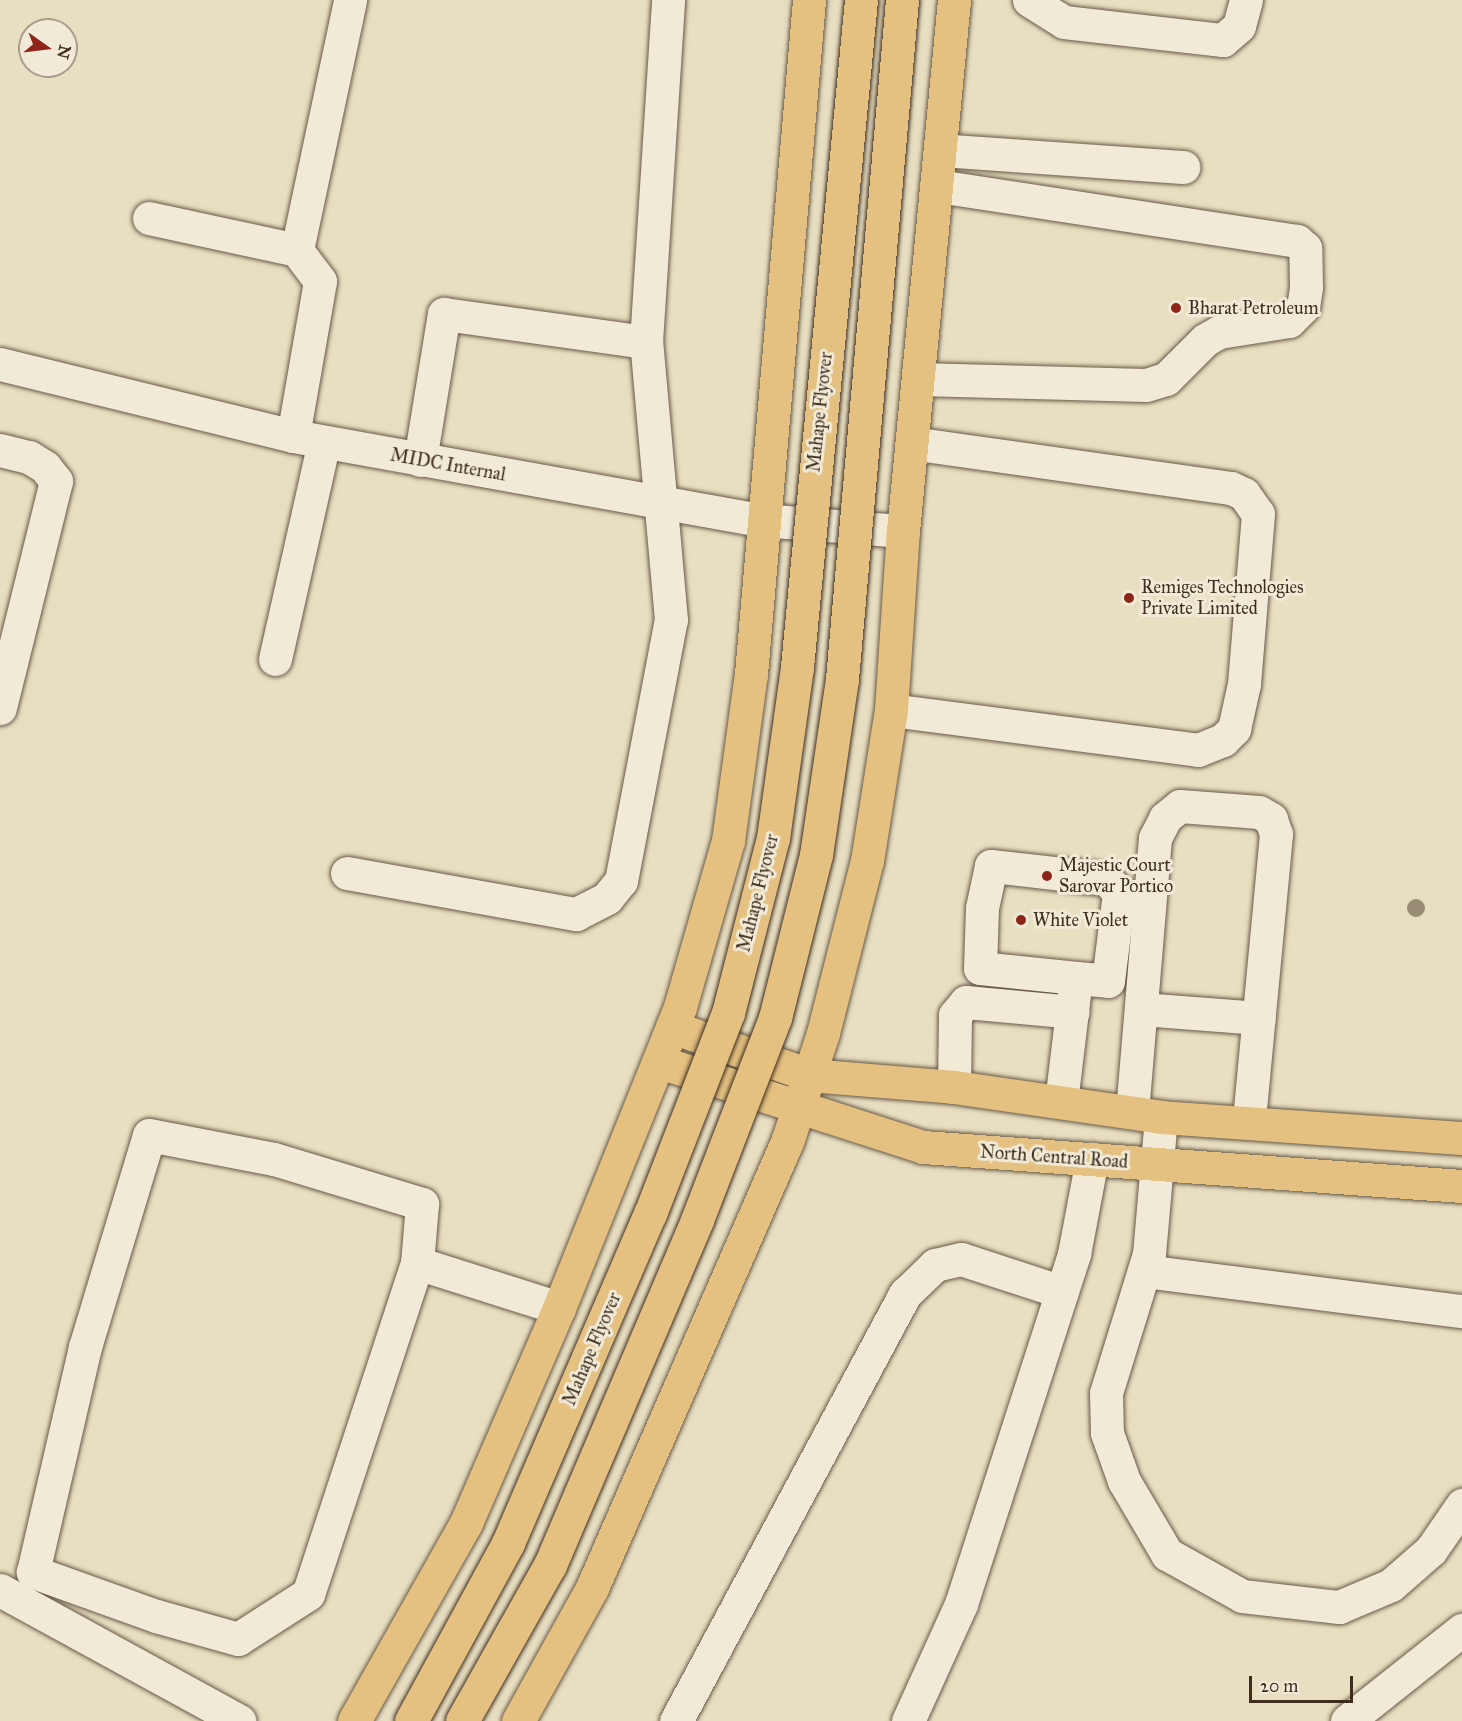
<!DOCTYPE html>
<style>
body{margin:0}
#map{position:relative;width:1462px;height:1721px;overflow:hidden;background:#e8dfc2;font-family:"IM FELL Great Primer",serif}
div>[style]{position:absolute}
.roads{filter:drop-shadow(0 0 2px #685946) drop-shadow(0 0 2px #685946)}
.minor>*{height:33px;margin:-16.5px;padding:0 16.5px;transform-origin:16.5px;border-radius:16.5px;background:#f0ead7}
.major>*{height:33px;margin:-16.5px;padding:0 16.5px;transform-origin:16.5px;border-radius:16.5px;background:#e4c081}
.bridges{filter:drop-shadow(0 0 2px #3e2c1d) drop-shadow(0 0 2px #3e2c1d)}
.major-bridge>*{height:33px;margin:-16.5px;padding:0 16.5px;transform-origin:16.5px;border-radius:16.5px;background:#e4c081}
.trees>*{width:18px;height:18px;margin:-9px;border-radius:50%;background:#988d74}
.dots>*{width:16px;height:16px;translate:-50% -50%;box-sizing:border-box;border:3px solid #f0ead7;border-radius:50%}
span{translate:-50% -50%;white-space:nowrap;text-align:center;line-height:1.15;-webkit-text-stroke:6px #f0ead7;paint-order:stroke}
.poi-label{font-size:18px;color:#3e2c1d}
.left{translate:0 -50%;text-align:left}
.street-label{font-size:18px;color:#3e2c1d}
.north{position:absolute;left:18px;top:18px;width:60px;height:60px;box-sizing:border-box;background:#f0ead7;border:2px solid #a99e8d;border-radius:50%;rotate:104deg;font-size:16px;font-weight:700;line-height:24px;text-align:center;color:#3e2c1d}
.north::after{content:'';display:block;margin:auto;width:21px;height:27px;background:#8f2418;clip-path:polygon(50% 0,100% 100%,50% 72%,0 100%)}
.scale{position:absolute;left:1249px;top:1676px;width:104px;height:27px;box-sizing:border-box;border:3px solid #3e2c1d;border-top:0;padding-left:8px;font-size:18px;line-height:21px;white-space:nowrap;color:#3e2c1d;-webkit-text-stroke:4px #f0ead7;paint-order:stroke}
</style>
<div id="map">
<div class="roads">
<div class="minor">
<i style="left:1029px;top:0;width:41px;rotate:32.2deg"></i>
<i style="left:1064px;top:22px;width:160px;rotate:6.5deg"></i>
<i style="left:1223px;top:40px;width:21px;rotate:-41deg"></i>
<i style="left:1239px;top:26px;width:27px;rotate:-75deg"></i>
<i style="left:940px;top:150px;width:244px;rotate:4deg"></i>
<i style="left:149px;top:218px;width:151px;rotate:12.2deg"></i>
<i style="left:0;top:364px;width:302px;rotate:13.8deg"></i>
<i style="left:293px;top:436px;width:476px;rotate:10.2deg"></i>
<i style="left:762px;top:520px;width:141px;rotate:4.5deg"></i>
<i style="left:918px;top:379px;width:228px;rotate:1.5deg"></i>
<i style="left:1146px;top:385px;width:21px;rotate:-17deg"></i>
<i style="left:1166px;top:379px;width:55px;rotate:-45deg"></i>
<i style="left:1205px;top:340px;width:16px;rotate:-30deg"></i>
<i style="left:1219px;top:332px;width:71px;rotate:-8.9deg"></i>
<i style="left:1289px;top:321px;width:20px;rotate:-45deg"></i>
<i style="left:1303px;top:307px;width:20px;rotate:-81deg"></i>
<i style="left:1306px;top:287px;width:39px;rotate:-91deg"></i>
<i style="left:1305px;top:248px;width:11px;rotate:-139deg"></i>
<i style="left:1297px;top:241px;width:365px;rotate:-171.3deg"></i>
<i style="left:293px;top:436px;width:157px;rotate:-80.1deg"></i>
<i style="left:320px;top:281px;width:39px;rotate:-127deg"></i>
<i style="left:297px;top:250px;width:256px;rotate:-78deg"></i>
<i style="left:0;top:450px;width:30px;rotate:14deg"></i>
<i style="left:29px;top:457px;width:19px;rotate:32deg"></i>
<i style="left:45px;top:467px;width:18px;rotate:52deg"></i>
<i style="left:56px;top:481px;width:234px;rotate:103.9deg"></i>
<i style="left:420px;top:460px;width:148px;rotate:-80.7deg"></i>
<i style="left:444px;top:314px;width:204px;rotate:7.9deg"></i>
<i style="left:275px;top:659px;width:222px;rotate:-77.3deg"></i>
<i style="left:891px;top:710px;width:310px;rotate:7.4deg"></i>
<i style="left:1198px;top:750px;width:27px;rotate:-22deg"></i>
<i style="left:1223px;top:740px;width:16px;rotate:-45deg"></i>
<i style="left:1234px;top:729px;width:46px;rotate:-77.5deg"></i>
<i style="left:1244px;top:684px;width:171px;rotate:-85.3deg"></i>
<i style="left:1258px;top:514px;width:24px;rotate:-125deg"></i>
<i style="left:1244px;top:494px;width:14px;rotate:-155deg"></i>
<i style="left:1231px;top:488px;width:322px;rotate:-172deg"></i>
<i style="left:347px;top:873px;width:233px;rotate:10.2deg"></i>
<i style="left:576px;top:914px;width:35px;rotate:-27deg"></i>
<i style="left:607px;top:898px;width:22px;rotate:-51deg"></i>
<i style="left:621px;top:881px;width:266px;rotate:-79.2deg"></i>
<i style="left:671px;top:620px;width:279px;rotate:-95.1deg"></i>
<i style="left:646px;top:342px;width:343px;rotate:-86.3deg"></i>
<i style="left:1142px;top:1009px;width:117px;rotate:4.4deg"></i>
<i style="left:954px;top:1087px;width:72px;rotate:-89.2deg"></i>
<i style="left:955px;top:1015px;width:17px;rotate:-50deg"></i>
<i style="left:966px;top:1002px;width:107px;rotate:5.3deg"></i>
<i style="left:1061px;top:1102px;width:125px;rotate:-83.1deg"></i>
<i style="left:1076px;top:978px;width:32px;rotate:5deg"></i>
<i style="left:1108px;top:981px;width:89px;rotate:-82.9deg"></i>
<i style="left:1119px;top:893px;width:18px;rotate:-131deg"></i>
<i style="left:1107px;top:879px;width:117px;rotate:-173.6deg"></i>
<i style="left:991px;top:866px;width:43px;rotate:102.1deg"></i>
<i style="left:982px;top:908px;width:60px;rotate:91.9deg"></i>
<i style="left:980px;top:968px;width:97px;rotate:5.9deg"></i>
<i style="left:1132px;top:1112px;width:275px;rotate:-85.2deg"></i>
<i style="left:1155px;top:838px;width:22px;rotate:-63deg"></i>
<i style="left:1165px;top:818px;width:19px;rotate:-39deg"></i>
<i style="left:1180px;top:806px;width:79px;rotate:4.3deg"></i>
<i style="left:1259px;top:812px;width:14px;rotate:30deg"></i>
<i style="left:1271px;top:819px;width:16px;rotate:72deg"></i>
<i style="left:1276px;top:834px;width:288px;rotate:95.4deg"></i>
<i style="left:1161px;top:1117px;width:138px;rotate:95deg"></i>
<i style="left:1149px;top:1254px;width:145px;rotate:107.2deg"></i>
<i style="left:1106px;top:1393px;width:40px;rotate:88.6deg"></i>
<i style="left:1107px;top:1433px;width:51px;rotate:70.5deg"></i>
<i style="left:1124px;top:1481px;width:85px;rotate:59.5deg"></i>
<i style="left:1167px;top:1554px;width:86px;rotate:29.2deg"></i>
<i style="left:1242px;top:1596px;width:98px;rotate:6.5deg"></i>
<i style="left:1339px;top:1607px;width:56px;rotate:-22.9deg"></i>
<i style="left:1391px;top:1585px;width:53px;rotate:-41.2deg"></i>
<i style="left:1431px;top:1550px;width:55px;rotate:-55.4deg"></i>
<i style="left:417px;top:1263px;width:348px;rotate:108.2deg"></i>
<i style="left:308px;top:1594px;width:83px;rotate:147.3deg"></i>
<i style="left:238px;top:1639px;width:85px;rotate:-164.3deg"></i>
<i style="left:156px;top:1616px;width:131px;rotate:-160.3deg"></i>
<i style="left:33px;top:1572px;width:231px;rotate:-77deg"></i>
<i style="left:85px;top:1347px;width:221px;rotate:-73.2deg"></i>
<i style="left:149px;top:1135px;width:127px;rotate:10.9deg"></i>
<i style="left:274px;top:1159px;width:155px;rotate:16.9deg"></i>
<i style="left:422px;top:1204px;width:59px;rotate:94.8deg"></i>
<i style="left:417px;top:1263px;width:149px;rotate:17.6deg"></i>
<i style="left:1144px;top:1271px;width:321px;rotate:7.2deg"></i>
<i style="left:0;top:1590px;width:273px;rotate:28.7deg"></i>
<i style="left:676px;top:1721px;width:485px;rotate:-61.8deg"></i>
<i style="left:905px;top:1294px;width:42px;rotate:-44deg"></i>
<i style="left:935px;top:1265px;width:27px;rotate:-13deg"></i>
<i style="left:961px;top:1259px;width:106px;rotate:18.1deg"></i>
<i style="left:908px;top:1721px;width:128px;rotate:-65.6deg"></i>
<i style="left:961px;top:1604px;width:368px;rotate:-72.1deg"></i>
<i style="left:1074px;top:1254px;width:97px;rotate:-79.3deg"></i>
<i style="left:1347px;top:1721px;width:147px;rotate:-38.4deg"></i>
</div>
<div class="major">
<i style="left:672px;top:1027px;width:145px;rotate:19.3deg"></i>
<i style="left:809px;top:1075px;width:145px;rotate:4.7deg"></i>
<i style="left:954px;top:1087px;width:209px;rotate:8.2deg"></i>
<i style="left:1161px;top:1117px;width:302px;rotate:4deg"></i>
<i style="left:660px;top:1062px;width:276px;rotate:17.9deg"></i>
<i style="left:923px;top:1147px;width:540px;rotate:4.14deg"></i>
<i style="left:354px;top:1721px;width:227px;rotate:-60.5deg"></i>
<i style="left:466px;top:1523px;width:234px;rotate:-66.6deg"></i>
<i style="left:559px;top:1308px;width:324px;rotate:-68.1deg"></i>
<i style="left:680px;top:1007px;width:173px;rotate:-73.9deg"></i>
<i style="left:728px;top:841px;width:169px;rotate:-82.2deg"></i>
<i style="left:751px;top:674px;width:676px;rotate:-85.08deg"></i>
<i style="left:518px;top:1721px;width:152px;rotate:-60.9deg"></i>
<i style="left:592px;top:1588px;width:487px;rotate:-66.4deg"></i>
<i style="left:787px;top:1142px;width:115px;rotate:-71.7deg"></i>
<i style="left:823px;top:1033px;width:178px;rotate:-75.7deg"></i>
<i style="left:867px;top:861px;width:153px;rotate:-81deg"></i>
<i style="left:891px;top:710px;width:179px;rotate:-86.2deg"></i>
<i style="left:903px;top:531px;width:533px;rotate:-84.51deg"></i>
</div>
</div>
<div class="bridges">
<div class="major-bridge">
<i style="left:411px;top:1721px;width:203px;rotate:-61.4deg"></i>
<i style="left:508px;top:1543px;width:358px;rotate:-66.7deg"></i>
<i style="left:650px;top:1214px;width:216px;rotate:-68.8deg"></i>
<i style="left:728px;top:1013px;width:181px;rotate:-75.6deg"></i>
<i style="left:773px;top:838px;width:173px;rotate:-82deg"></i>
<i style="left:797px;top:667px;width:670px;rotate:-84.52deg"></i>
<i style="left:462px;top:1721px;width:179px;rotate:-60.6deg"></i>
<i style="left:550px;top:1565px;width:375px;rotate:-66.9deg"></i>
<i style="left:697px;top:1220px;width:217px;rotate:-68.9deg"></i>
<i style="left:775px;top:1018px;width:168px;rotate:-75.9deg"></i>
<i style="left:816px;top:855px;width:178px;rotate:-81.6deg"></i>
<i style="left:842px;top:679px;width:682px;rotate:-84.95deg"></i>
</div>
</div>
<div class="trees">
<i style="left:1416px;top:908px"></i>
</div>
<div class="dots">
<i style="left:1176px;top:308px;background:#8f2418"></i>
<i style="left:1129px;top:598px;background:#8f2418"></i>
<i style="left:1047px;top:876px;background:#8f2418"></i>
<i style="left:1021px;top:920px;background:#8f2418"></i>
</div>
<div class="poi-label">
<span class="left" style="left:1188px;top:308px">Bharat Petroleum</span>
<span class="left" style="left:1141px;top:598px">Remiges Technologies<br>Private Limited</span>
<span class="left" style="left:1059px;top:876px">Majestic Court<br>Sarovar Portico</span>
<span class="left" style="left:1033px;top:920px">White Violet</span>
</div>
<div class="street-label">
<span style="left:820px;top:412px;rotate:-84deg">Mahape Flyover</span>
<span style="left:448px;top:465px;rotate:10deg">MIDC Internal</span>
<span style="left:758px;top:893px;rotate:-76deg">Mahape Flyover</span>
<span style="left:1054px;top:1157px;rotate:4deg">North Central Road</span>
<span style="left:592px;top:1349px;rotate:-67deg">Mahape Flyover</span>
</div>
<div class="north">N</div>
<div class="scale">20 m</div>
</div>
